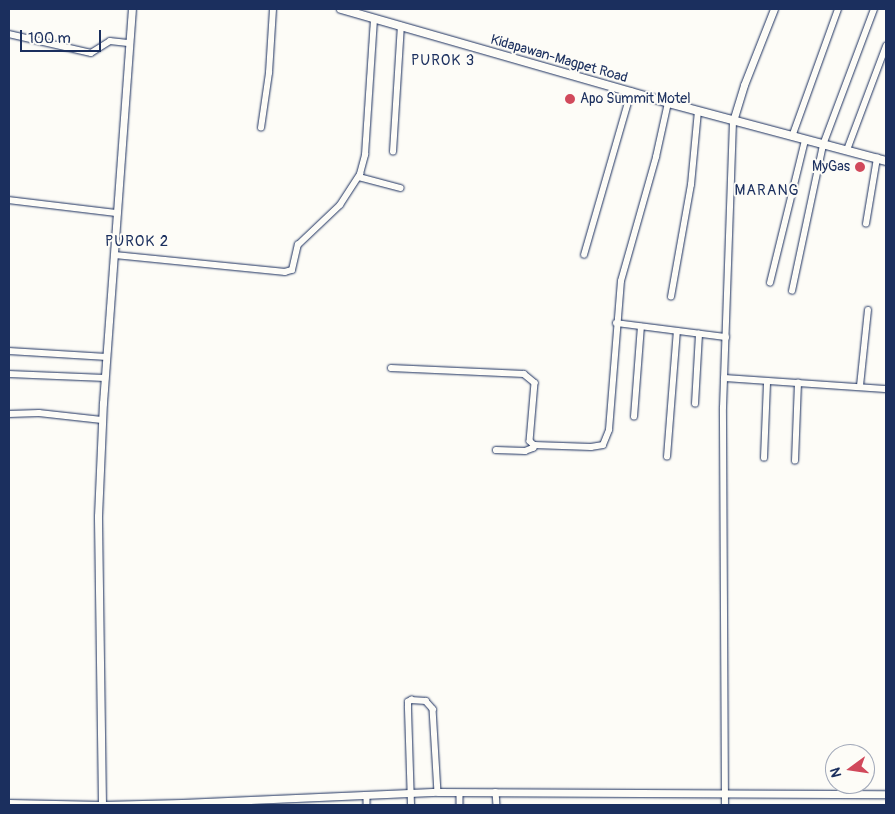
<!DOCTYPE html>
<style>
body{margin:0}
#map{position:relative;width:895px;height:814px;overflow:hidden;background:#fdfcf7;font-family:Pangolin,sans-serif}
div>[style]{position:absolute}
.roads{filter:drop-shadow(0 0 1px #1b2f5e) drop-shadow(0 0 1px #1b2f5e)}
.minor>*{height:5.5px;margin:-2.75px;padding:0 2.75px;transform-origin:2.75px;border-radius:2.75px;background:#fdfcf7}
.tertiary>*{height:7px;margin:-3.5px;padding:0 3.5px;transform-origin:3.5px;border-radius:3.5px;background:#fdfcf7}
.secondary>*{height:8px;margin:-4px;padding:0 4px;transform-origin:4px;border-radius:4px;background:#fdfcf7}
.dots>*{width:14px;height:14px;translate:-50% -50%;box-sizing:border-box;border:2px solid #fdfcf7;border-radius:50%}
span{translate:-50% -50%;white-space:nowrap;text-align:center;line-height:1.15;-webkit-text-stroke:4px #fdfcf7;paint-order:stroke}
.street-label{font-size:14px;color:#1b2f5e}
.poi-label{font-size:14px;color:#1b2f5e}
.left{translate:0 -50%;text-align:left}
.right{translate:-100% -50%;text-align:right}
.neighbourhood-label{font-size:15px;color:#1b2f5e;letter-spacing:1px}
.frame{position:absolute;inset:0;border:10px solid #1b2f5e;pointer-events:none}
.north{position:absolute;left:825px;top:744px;width:50px;height:50px;box-sizing:border-box;background:#fdfcf7;border:1px solid #a3aaba;border-radius:50%;rotate:256deg;font-size:14px;font-weight:700;line-height:20px;text-align:center;color:#1b2f5e}
.north::after{content:'';display:block;margin:auto;width:18px;height:22px;background:#d1495b;clip-path:polygon(50% 0,100% 100%,50% 72%,0 100%)}
.scale{position:absolute;left:20px;top:30px;width:81px;height:22px;box-sizing:border-box;border:2px solid #1b2f5e;border-top:0;padding-left:6px;font-size:15px;line-height:18px;white-space:nowrap;color:#1b2f5e;-webkit-text-stroke:4px #fdfcf7;paint-order:stroke}
</style>
<div id="map">
<div class="roads">
<div class="minor">
<i style="left:9px;top:34px;width:84px;rotate:13deg"></i>
<i style="left:91px;top:53px;width:22px;rotate:-32deg"></i>
<i style="left:110px;top:41px;width:20px;rotate:6deg"></i>
<i style="left:261px;top:128px;width:56px;rotate:-81.7deg"></i>
<i style="left:269px;top:73px;width:64px;rotate:-86.4deg"></i>
<i style="left:792px;top:137px;width:136px;rotate:-70.2deg"></i>
<i style="left:847px;top:150px;width:111px;rotate:-69.4deg"></i>
<i style="left:393px;top:152px;width:126px;rotate:-86.4deg"></i>
<i style="left:359px;top:177px;width:43px;rotate:14.7deg"></i>
<i style="left:9px;top:200px;width:109px;rotate:6.9deg"></i>
<i style="left:866px;top:224px;width:67px;rotate:-80.5deg"></i>
<i style="left:115px;top:255px;width:171px;rotate:5.7deg"></i>
<i style="left:285px;top:272px;width:7px;rotate:-16deg"></i>
<i style="left:292px;top:270px;width:26px;rotate:-77deg"></i>
<i style="left:298px;top:245px;width:58px;rotate:-43.6deg"></i>
<i style="left:340px;top:205px;width:37px;rotate:-57deg"></i>
<i style="left:360px;top:174px;width:20px;rotate:-75deg"></i>
<i style="left:365px;top:155px;width:136px;rotate:-86.2deg"></i>
<i style="left:584px;top:255px;width:170px;rotate:-73.9deg"></i>
<i style="left:770px;top:283px;width:146px;rotate:-76.2deg"></i>
<i style="left:792px;top:291px;width:149px;rotate:-78deg"></i>
<i style="left:823px;top:145px;width:145px;rotate:-69.4deg"></i>
<i style="left:671px;top:297px;width:114px;rotate:-79.9deg"></i>
<i style="left:691px;top:185px;width:74px;rotate:-84.6deg"></i>
<i style="left:616px;top:323px;width:111px;rotate:7.3deg"></i>
<i style="left:9px;top:351px;width:98px;rotate:3.5deg"></i>
<i style="left:391px;top:368px;width:133px;rotate:2.6deg"></i>
<i style="left:524px;top:374px;width:14px;rotate:39deg"></i>
<i style="left:535px;top:383px;width:58px;rotate:94.9deg"></i>
<i style="left:530px;top:441px;width:6px;rotate:45deg"></i>
<i style="left:534px;top:445px;width:57px;rotate:2deg"></i>
<i style="left:591px;top:447px;width:12px;rotate:-9deg"></i>
<i style="left:603px;top:445px;width:16px;rotate:-68deg"></i>
<i style="left:609px;top:430px;width:149px;rotate:-85.4deg"></i>
<i style="left:621px;top:281px;width:129px;rotate:-74.2deg"></i>
<i style="left:656px;top:157px;width:55px;rotate:-77.5deg"></i>
<i style="left:9px;top:374px;width:96px;rotate:2.4deg"></i>
<i style="left:724px;top:378px;width:162px;rotate:3.9deg"></i>
<i style="left:860px;top:386px;width:76px;rotate:-84deg"></i>
<i style="left:695px;top:404px;width:70px;rotate:-86.7deg"></i>
<i style="left:9px;top:414px;width:30px;rotate:-2deg"></i>
<i style="left:39px;top:413px;width:63px;rotate:6.3deg"></i>
<i style="left:634px;top:417px;width:90px;rotate:-85.6deg"></i>
<i style="left:496px;top:450px;width:29px;rotate:2deg"></i>
<i style="left:525px;top:451px;width:9px;rotate:-21deg"></i>
<i style="left:533px;top:448px;width:3px;rotate:-72deg"></i>
<i style="left:667px;top:457px;width:126px;rotate:-85.5deg"></i>
<i style="left:764px;top:458px;width:76px;rotate:-87.7deg"></i>
<i style="left:795px;top:461px;width:78px;rotate:-87.8deg"></i>
<i style="left:496px;top:792px;width:13px;rotate:86deg"></i>
<i style="left:460px;top:793px;width:12px;rotate:90deg"></i>
<i style="left:367px;top:797px;width:8px;rotate:90deg"></i>
<i style="left:411px;top:805px;width:98px;rotate:-91.8deg"></i>
<i style="left:408px;top:707px;width:5px;rotate:-90deg"></i>
<i style="left:408px;top:702px;width:4px;rotate:-34deg"></i>
<i style="left:411px;top:700px;width:15px;rotate:4deg"></i>
<i style="left:426px;top:701px;width:11px;rotate:49deg"></i>
<i style="left:433px;top:709px;width:83px;rotate:86.6deg"></i>
<i style="left:725px;top:805px;width:397px;rotate:-90.3deg"></i>
<i style="left:723px;top:408px;width:287px;rotate:-88deg"></i>
</div>
<div class="tertiary">
<i style="left:733px;top:121px;width:38px;rotate:-73deg"></i>
<i style="left:744px;top:85px;width:82px;rotate:-68.5deg"></i>
<i style="left:9px;top:803px;width:93px;rotate:1.2deg"></i>
<i style="left:102px;top:805px;width:80px;rotate:-1.4deg"></i>
<i style="left:182px;top:803px;width:256px;rotate:-2.5deg"></i>
<i style="left:438px;top:792px;width:448px;rotate:0.3deg"></i>
<i style="left:102px;top:805px;width:289px;rotate:-90.8deg"></i>
<i style="left:98px;top:516px;width:113px;rotate:-87.5deg"></i>
<i style="left:103px;top:403px;width:395px;rotate:-85.8deg"></i>
</div>
<div class="secondary">
<i style="left:341px;top:9px;width:340px;rotate:16deg"></i>
<i style="left:668px;top:103px;width:226px;rotate:14.9deg"></i>
</div>
</div>
<div class="dots">
<i style="left:570px;top:99px;background:#d1495b"></i>
<i style="left:860px;top:167px;background:#d1495b"></i>
</div>
<div class="street-label">
<span style="left:559px;top:59px;rotate:16deg">Kidapawan-Magpet Road</span>
</div>
<div class="poi-label">
<span class="left" style="left:580px;top:99px">Apo Summit Motel</span>
<span class="right" style="left:850px;top:167px">MyGas</span>
</div>
<div class="neighbourhood-label">
<span style="left:443px;top:61px">PUROK 3</span>
<span style="left:767px;top:191px">MARANG</span>
<span style="left:137px;top:242px">PUROK 2</span>
</div>
<div class="frame"></div>
<div class="north">N</div>
<div class="scale">100 m</div>
</div>
